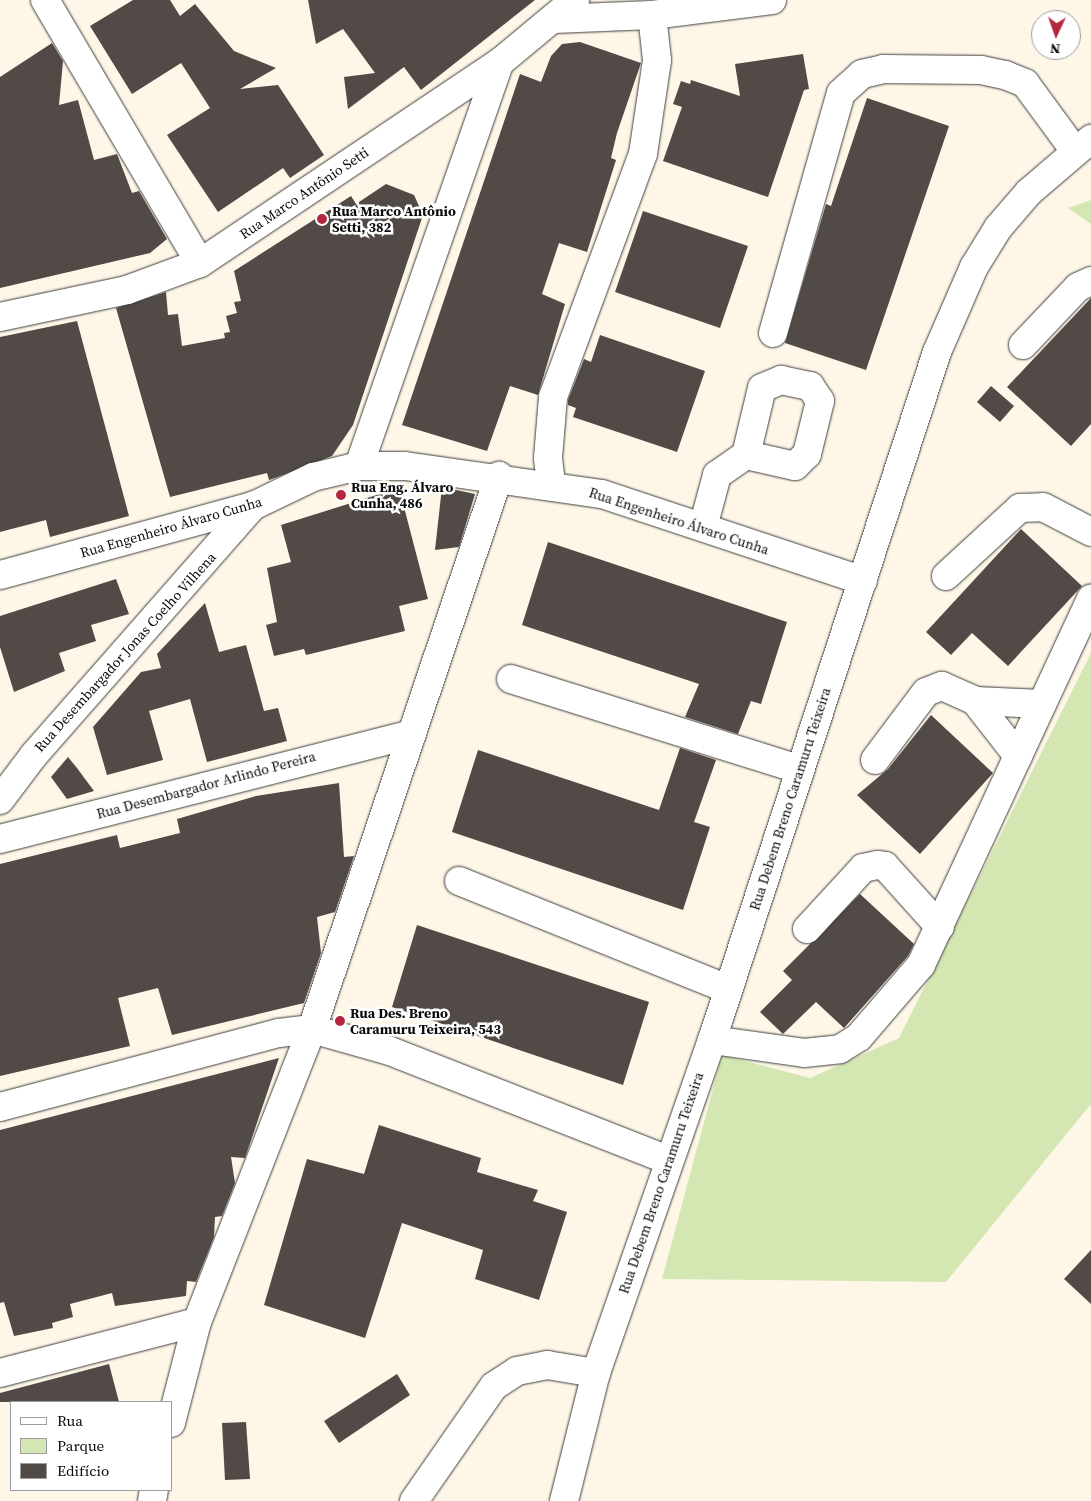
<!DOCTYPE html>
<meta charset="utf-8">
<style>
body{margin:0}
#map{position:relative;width:1091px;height:1501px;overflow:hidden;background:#fef7e7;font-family:"Source Serif 4",serif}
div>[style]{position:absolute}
.green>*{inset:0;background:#d4e7b3}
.building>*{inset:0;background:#524a47}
.roads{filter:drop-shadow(0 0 1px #3d3d3d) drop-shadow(0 0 1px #3d3d3d)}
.minor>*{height:28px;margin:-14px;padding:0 14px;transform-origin:14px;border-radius:14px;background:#fff}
.dots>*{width:14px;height:14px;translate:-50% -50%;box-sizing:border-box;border:2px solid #fff;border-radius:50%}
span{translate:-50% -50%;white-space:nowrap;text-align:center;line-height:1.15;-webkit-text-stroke:5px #fff;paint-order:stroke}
.street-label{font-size:14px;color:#0a0a0a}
.poi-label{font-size:14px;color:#0a0a0a;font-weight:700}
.left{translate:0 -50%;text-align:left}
.legend{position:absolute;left:10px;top:1401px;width:162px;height:90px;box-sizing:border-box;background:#fff;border:1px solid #9d9d9d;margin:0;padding:6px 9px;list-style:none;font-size:15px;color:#0a0a0a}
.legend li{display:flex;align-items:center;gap:10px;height:25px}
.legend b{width:25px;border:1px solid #9d9d9d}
.north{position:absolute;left:1031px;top:10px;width:50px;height:50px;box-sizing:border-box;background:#fff;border:1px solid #9d9d9d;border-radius:50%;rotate:183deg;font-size:14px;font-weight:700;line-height:20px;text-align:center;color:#0a0a0a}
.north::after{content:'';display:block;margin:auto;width:18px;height:22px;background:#b5273e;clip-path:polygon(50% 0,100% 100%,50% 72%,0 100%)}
</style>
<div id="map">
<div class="green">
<i style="clip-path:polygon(1091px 200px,1091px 224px,1068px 208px)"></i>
<i style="clip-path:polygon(1091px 653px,1091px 1104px,946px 1282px,662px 1279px,722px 1055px,810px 1078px,899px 1038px)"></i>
</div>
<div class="building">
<i style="clip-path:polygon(133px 0,170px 0,180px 16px,195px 4px,234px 51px,276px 68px,240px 89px,278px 85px,324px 155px,290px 178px,283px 168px,218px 212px,167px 135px,210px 108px,181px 63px,132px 94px,90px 26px)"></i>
<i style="clip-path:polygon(308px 0,535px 0,421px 90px,404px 67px,348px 109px,344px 77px,375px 73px,343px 29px,316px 44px)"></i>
<i style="clip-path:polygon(580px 42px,641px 63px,617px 133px,611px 158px,616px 160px,587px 252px,559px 243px,542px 294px,565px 304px,538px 395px,510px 386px,487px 451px,402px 425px,520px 74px,541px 82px,551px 56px,562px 44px)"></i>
<i style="clip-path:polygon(52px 43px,63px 61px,59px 105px,78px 100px,94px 160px,117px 154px,132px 193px,139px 191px,167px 239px,150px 253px,0 288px,0 77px)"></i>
<i style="clip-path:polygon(803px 54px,809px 89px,804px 90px,768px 197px,663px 161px,682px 107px,673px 104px,681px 81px,690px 84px,691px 80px,740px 96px,735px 64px)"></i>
<i style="clip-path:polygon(867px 98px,949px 126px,866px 370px,785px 343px,826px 204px,831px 206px)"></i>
<i style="clip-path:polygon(386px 184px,414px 195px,423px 215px,353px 425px,332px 456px,275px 478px,269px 480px,267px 473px,170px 497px,116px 308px,166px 292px,168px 315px,178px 314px,182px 346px,225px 338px,224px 333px,230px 332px,226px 316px,237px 313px,234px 302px,241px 301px,234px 271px,351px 196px,360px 210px,359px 202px)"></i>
<i style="clip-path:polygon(643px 211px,748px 246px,720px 328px,615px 292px)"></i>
<i style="clip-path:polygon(1091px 298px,1091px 424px,1071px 446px,1007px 387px)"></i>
<i style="clip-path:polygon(77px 321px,129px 516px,50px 537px,46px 520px,0 532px,0 337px)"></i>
<i style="clip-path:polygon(600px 335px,705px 371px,677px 452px,573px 417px,576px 408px,568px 405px,568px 400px,584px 359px,591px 362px)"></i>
<i style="clip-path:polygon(991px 386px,1014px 406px,1000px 422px,977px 402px)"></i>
<i style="clip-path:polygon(442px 487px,475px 494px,459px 547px,435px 550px)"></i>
<i style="clip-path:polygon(399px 488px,428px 599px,399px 606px,405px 631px,306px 655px,304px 649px,274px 656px,266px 625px,277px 622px,267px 568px,291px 562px,281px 525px)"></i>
<i style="clip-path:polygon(1021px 529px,1082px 586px,1008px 666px,972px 633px,951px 655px,926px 632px)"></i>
<i style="clip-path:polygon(548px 542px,787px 622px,761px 704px,751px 701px,738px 734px,685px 717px,699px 684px,522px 625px)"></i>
<i style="clip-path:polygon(116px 579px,129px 614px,91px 625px,96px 641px,59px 653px,65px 671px,14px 692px,0 647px,0 616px)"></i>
<i style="clip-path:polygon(205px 603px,219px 652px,246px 645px,264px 711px,278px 708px,287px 741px,207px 762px,190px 699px,149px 711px,163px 760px,107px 775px,93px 727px,141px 672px,161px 668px,157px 654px)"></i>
<i style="clip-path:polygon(931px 715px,993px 773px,920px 854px,857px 795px,888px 769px)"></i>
<i style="clip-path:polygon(680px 748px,716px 760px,694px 822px,710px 827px,683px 910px,452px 832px,478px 750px,659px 810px)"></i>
<i style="clip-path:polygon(68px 757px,77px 768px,94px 791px,67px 799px,51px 777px)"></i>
<i style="clip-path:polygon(339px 783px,344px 857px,354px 856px,335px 912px,317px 917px,321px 953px,304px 1003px,172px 1035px,158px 988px,118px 998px,130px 1046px,0 1076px,0 864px,117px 835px,120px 848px,180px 833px,177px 819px,256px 796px)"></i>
<i style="clip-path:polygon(860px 894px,914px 944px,908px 956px,844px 1028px,816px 1002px,783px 1034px,760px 1012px,792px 980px,783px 971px)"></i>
<i style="clip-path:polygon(417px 925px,649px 1002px,623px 1085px,392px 1007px)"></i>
<i style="clip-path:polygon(279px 1058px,245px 1158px,231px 1157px,235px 1183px,222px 1216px,215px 1217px,214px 1237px,196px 1282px,187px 1281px,186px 1296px,115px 1306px,112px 1293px,70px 1304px,73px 1317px,52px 1323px,53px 1328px,14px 1336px,4px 1302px,0 1303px,0 1130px)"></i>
<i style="clip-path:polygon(379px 1125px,481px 1158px,477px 1172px,538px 1190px,533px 1201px,567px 1212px,539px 1300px,475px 1279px,483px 1250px,402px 1223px,365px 1338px,264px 1305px,307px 1159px,364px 1174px)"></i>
<i style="clip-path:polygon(1091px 1250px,1091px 1304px,1064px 1279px)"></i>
<i style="clip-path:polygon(109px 1364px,119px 1402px,0 1402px,0 1393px)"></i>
<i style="clip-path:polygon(397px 1374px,410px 1395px,339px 1443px,324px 1421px)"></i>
<i style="clip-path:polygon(246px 1422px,250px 1479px,225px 1480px,222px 1423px)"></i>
</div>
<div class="roads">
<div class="minor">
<i style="left:45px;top:0;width:305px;rotate:59.5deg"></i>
<i style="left:554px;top:19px;width:98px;rotate:-2.3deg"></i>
<i style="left:652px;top:15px;width:121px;rotate:-7.1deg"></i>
<i style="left:0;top:317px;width:130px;rotate:-12deg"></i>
<i style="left:127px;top:290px;width:78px;rotate:-20.3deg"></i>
<i style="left:200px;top:263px;width:360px;rotate:-33.8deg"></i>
<i style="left:499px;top:63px;width:99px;rotate:-39.7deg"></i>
<i style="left:773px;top:333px;width:249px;rotate:-74.2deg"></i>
<i style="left:841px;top:93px;width:28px;rotate:-42deg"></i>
<i style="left:862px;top:74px;width:22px;rotate:-13deg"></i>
<i style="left:883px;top:69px;width:98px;rotate:0.6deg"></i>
<i style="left:981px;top:70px;width:25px;rotate:12deg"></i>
<i style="left:1005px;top:75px;width:22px;rotate:22deg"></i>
<i style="left:1025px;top:83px;width:84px;rotate:53.7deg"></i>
<i style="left:1023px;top:345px;width:80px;rotate:-46.5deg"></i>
<i style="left:1078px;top:287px;width:14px;rotate:-25deg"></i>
<i style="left:781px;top:380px;width:30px;rotate:12deg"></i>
<i style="left:810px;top:386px;width:18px;rotate:56deg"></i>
<i style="left:820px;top:401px;width:55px;rotate:103.8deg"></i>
<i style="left:807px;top:454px;width:17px;rotate:135deg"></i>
<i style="left:795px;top:466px;width:50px;rotate:-167.3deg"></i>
<i style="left:746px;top:455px;width:69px;rotate:-76.6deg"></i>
<i style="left:762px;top:388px;width:21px;rotate:-23deg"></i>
<i style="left:359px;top:466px;width:427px;rotate:-70.8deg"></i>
<i style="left:551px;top:483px;width:25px;rotate:-97deg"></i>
<i style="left:548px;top:458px;width:61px;rotate:-85.3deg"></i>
<i style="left:553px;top:397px;width:259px;rotate:-69.7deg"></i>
<i style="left:643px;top:154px;width:95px;rotate:-81.5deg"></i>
<i style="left:657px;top:60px;width:45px;rotate:-96.3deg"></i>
<i style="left:703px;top:527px;width:54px;rotate:-74.9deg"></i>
<i style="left:717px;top:475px;width:35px;rotate:-35deg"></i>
<i style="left:0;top:575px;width:262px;rotate:-15.3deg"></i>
<i style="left:253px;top:506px;width:67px;rotate:-25.8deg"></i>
<i style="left:313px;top:477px;width:47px;rotate:-13.4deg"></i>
<i style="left:359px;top:466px;width:46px"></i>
<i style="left:405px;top:466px;width:199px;rotate:8.1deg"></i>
<i style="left:602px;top:494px;width:275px;rotate:18.4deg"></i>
<i style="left:946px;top:576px;width:100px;rotate:-42.6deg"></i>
<i style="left:1020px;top:508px;width:23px;rotate:-2deg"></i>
<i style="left:1043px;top:507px;width:54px;rotate:27.5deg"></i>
<i style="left:511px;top:679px;width:301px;rotate:17.4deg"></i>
<i style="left:975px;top:701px;width:67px;rotate:2.6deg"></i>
<i style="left:875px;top:760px;width:85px;rotate:-53.1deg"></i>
<i style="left:926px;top:692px;width:17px;rotate:-21deg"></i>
<i style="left:942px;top:686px;width:36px;rotate:24deg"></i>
<i style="left:975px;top:701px;width:70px;rotate:52deg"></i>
<i style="left:0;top:800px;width:56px;rotate:-52.9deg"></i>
<i style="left:34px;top:755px;width:332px;rotate:-48.7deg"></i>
<i style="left:0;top:839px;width:425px;rotate:-14.3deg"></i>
<i style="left:459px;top:881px;width:289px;rotate:21.9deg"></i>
<i style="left:807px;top:929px;width:83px;rotate:-47.4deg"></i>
<i style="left:863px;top:868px;width:14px;rotate:-12deg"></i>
<i style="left:877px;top:865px;width:8px;rotate:7deg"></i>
<i style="left:885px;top:866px;width:82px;rotate:48deg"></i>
<i style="left:712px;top:1040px;width:93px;rotate:8deg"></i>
<i style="left:804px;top:1053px;width:36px;rotate:-6deg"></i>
<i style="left:840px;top:1049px;width:22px;rotate:-32deg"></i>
<i style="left:859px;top:1037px;width:95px;rotate:-49.3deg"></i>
<i style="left:921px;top:965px;width:404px;rotate:-65.1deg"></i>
<i style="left:0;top:1107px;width:289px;rotate:-14.9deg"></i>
<i style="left:279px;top:1033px;width:33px;rotate:-7deg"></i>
<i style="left:312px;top:1029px;width:81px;rotate:15.8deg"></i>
<i style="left:390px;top:1051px;width:299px;rotate:21.4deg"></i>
<i style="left:0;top:1373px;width:203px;rotate:-14.5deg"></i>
<i style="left:171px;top:1423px;width:104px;rotate:-75.6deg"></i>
<i style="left:197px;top:1322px;width:315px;rotate:-68.6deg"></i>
<i style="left:312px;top:1029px;width:584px;rotate:-71.32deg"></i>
<i style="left:152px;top:1501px;width:11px;rotate:-80deg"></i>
<i style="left:414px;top:1501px;width:140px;rotate:-55.2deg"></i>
<i style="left:494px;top:1386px;width:27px;rotate:-33deg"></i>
<i style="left:517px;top:1371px;width:31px;rotate:-11deg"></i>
<i style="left:547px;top:1365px;width:50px;rotate:9.3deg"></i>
<i style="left:564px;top:1501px;width:132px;rotate:-76deg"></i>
<i style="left:596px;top:1373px;width:353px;rotate:-70.8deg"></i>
<i style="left:712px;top:1040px;width:724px;rotate:-71.89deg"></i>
<i style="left:937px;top:352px;width:93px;rotate:-66.5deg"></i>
<i style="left:974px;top:267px;width:46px;rotate:-58.4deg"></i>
<i style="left:998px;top:228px;width:48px;rotate:-49.3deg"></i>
<i style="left:1029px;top:192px;width:82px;rotate:-40.5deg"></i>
</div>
</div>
<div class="dots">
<i style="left:322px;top:219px;background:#b5273e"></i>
<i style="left:341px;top:495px;background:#b5273e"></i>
<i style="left:340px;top:1021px;background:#b5273e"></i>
</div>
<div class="street-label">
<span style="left:304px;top:193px;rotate:-34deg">Rua Marco Antônio Setti</span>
<span style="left:679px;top:521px;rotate:18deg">Rua Engenheiro Álvaro Cunha</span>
<span style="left:171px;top:527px;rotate:-16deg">Rua Engenheiro Álvaro Cunha</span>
<span style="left:125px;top:652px;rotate:-48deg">Rua Desembargador Jonas Coelho Vilhena</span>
<span style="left:206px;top:785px;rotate:-15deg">Rua Desembargador Arlindo Pereira</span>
<span style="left:790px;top:799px;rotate:-72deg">Rua Debem Breno Caramuru Teixeira</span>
<span style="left:661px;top:1183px;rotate:-71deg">Rua Debem Breno Caramuru Teixeira</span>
</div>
<div class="poi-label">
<span class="left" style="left:332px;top:219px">Rua Marco Antônio<br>Setti, 382</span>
<span class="left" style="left:351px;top:495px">Rua Eng. Álvaro<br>Cunha, 486</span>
<span class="left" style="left:350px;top:1021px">Rua Des. Breno<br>Caramuru Teixeira, 543</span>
</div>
<ul class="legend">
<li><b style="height:6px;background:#fff"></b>Rua</li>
<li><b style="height:14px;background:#d4e7b3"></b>Parque</li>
<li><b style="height:14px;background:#524a47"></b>Edifício</li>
</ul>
<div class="north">N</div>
</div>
